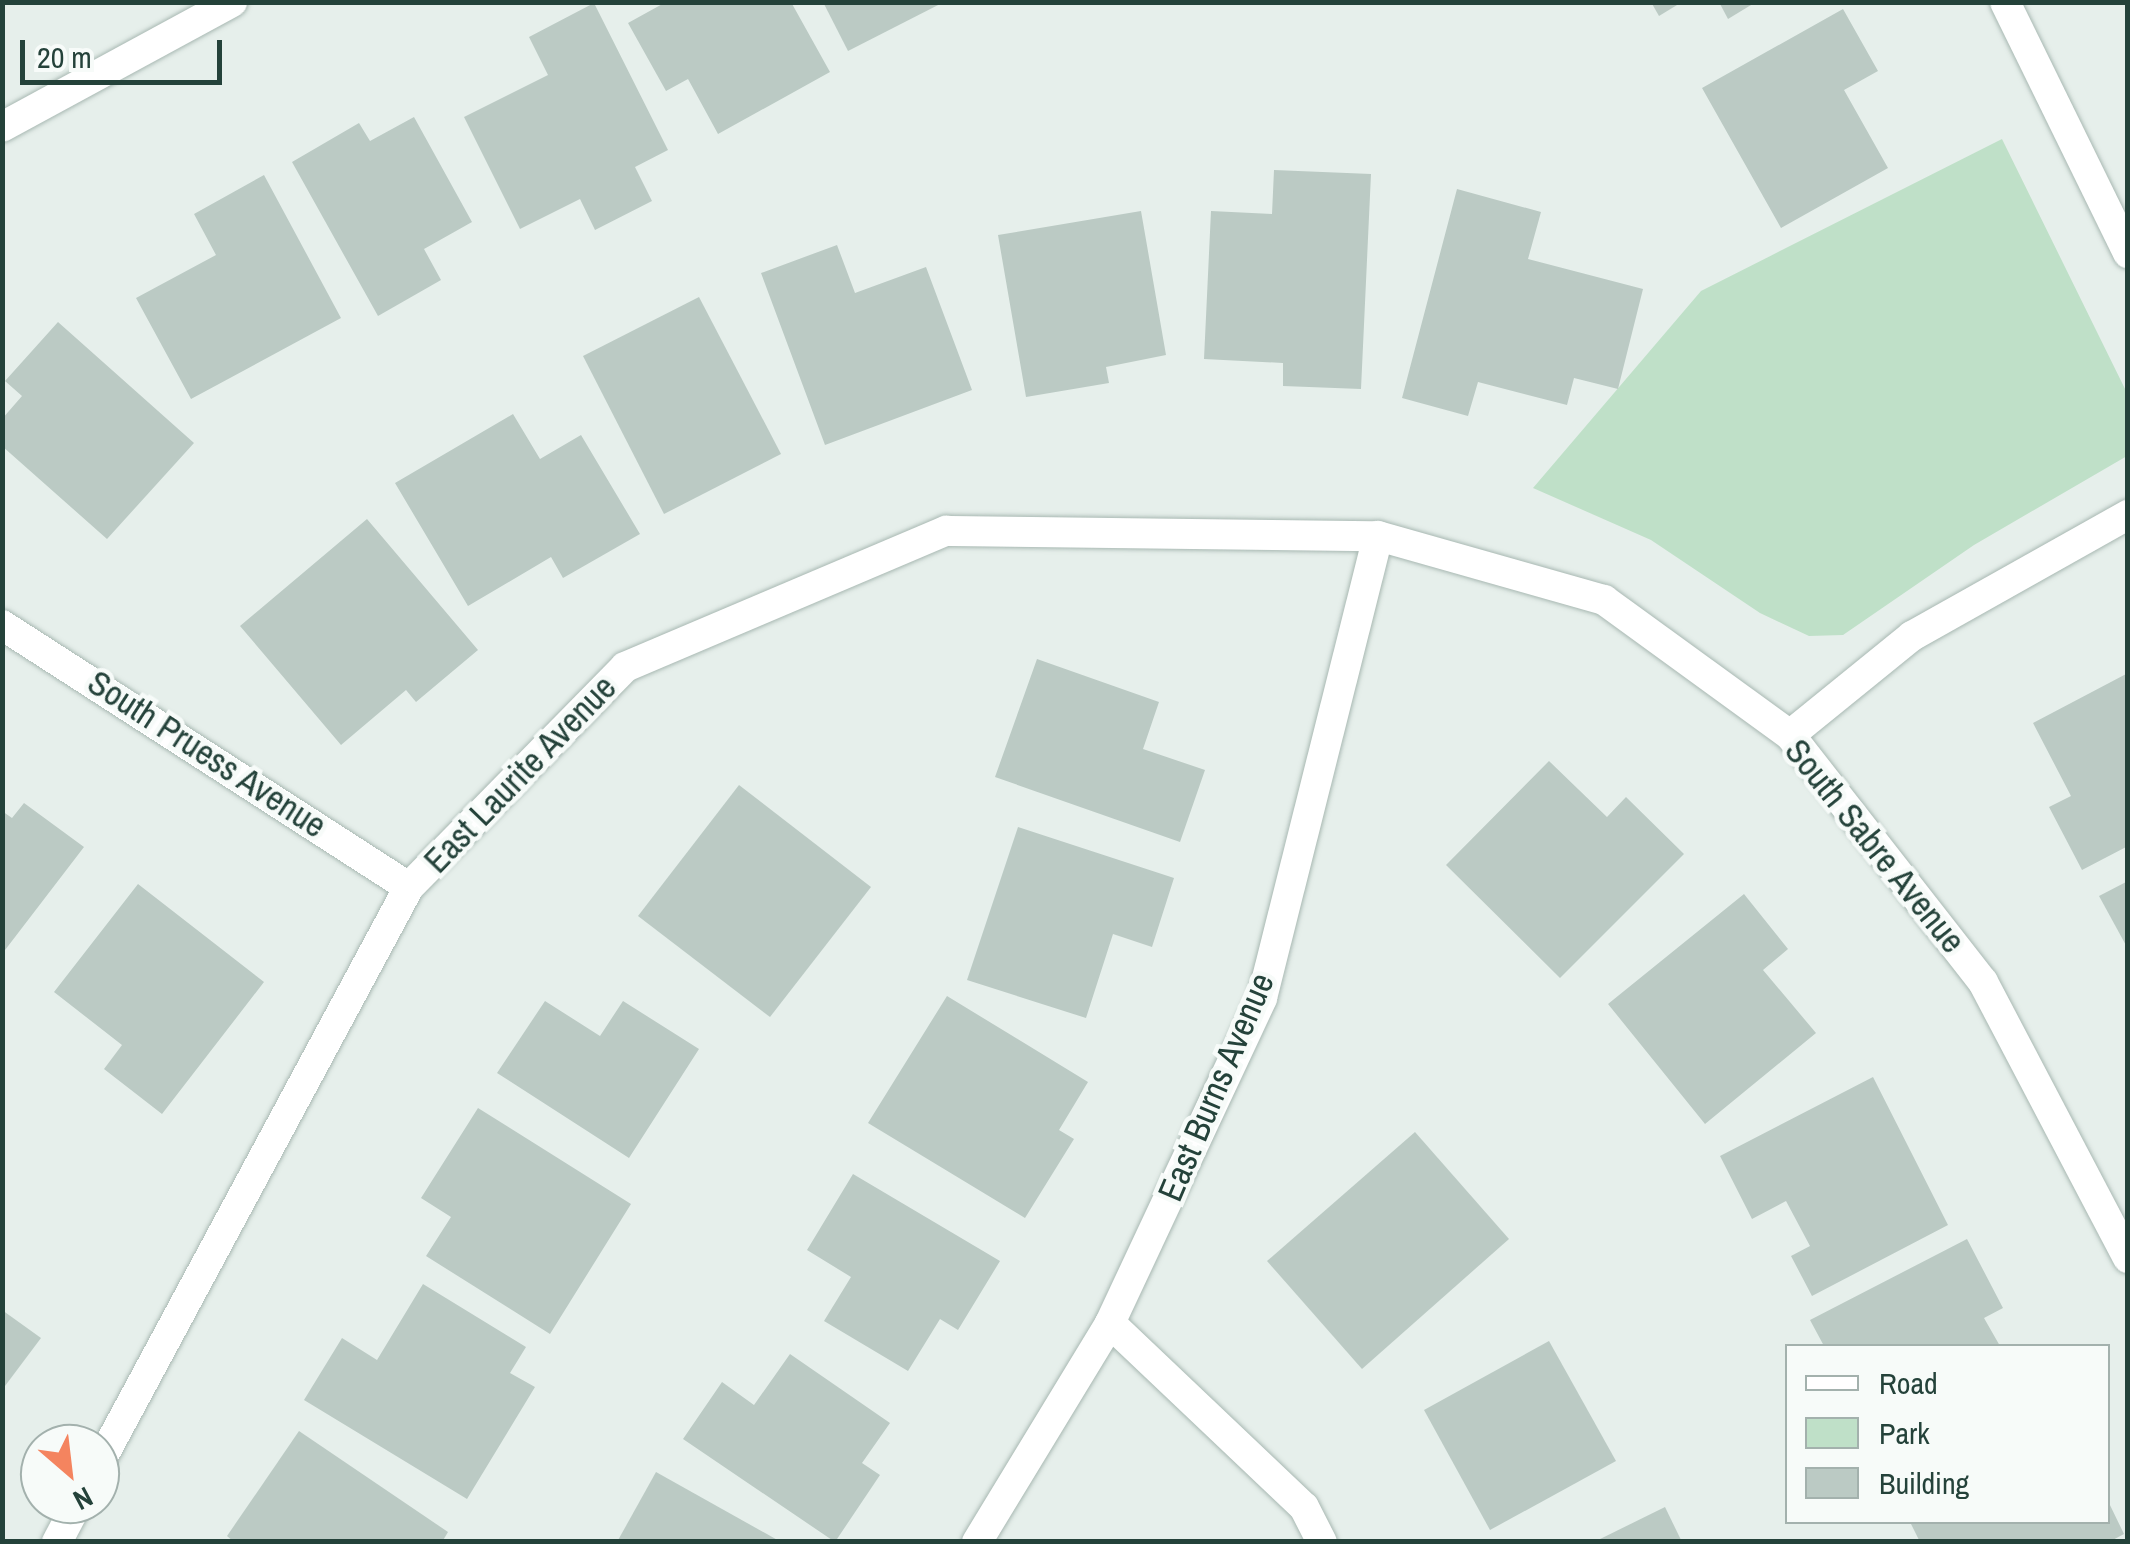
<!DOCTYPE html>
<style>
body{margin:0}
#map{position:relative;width:2130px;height:1544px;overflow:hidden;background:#e6efeb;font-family:"Archivo Narrow",sans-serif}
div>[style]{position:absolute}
.green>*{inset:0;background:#bfe0c8}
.building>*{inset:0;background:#bbcac4}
.roads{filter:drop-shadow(0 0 2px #a8b8b2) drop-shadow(0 0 2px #a8b8b2)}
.minor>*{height:30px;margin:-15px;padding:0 15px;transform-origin:15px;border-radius:15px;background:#fff}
span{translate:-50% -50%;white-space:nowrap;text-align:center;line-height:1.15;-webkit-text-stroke:9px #f7fbf9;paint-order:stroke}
.street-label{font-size:35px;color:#24423a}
.frame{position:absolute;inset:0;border:5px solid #24423a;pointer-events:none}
.legend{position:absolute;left:1785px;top:1344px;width:325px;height:180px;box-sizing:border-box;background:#f7fbf9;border:2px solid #a3b1ad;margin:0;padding:12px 18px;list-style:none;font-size:30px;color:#24423a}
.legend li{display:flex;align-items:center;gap:20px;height:50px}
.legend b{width:50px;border:2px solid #a3b1ad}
.north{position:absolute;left:20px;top:1424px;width:100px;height:100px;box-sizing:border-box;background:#f7fbf9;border:2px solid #a3b1ad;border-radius:50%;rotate:152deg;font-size:28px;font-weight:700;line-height:40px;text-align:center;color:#24423a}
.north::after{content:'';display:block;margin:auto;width:35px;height:45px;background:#f4845f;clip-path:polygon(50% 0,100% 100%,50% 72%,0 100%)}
.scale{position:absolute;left:20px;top:40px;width:202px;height:45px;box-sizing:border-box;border:5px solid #24423a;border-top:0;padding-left:12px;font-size:30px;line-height:35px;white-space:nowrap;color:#24423a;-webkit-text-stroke:8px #f7fbf9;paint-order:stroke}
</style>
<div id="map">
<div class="green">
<i style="clip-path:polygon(2002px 139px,2127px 393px,2127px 456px,1974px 545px,1843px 635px,1809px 636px,1760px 613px,1651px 540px,1533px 488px,1701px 291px)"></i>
</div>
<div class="building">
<i style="clip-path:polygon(666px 2px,791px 2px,830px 72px,718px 134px,688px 79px,666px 91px,628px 23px)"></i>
<i style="clip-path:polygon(823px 2px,944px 2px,848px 51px)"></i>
<i style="clip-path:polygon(1651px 2px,1682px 2px,1659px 16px)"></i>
<i style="clip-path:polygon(1719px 2px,1756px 2px,1728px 19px)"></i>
<i style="clip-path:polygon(594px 3px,668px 150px,635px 167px,652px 201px,595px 230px,580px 199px,520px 229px,464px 117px,548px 75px,529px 37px)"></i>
<i style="clip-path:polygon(1843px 9px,1878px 71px,1844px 90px,1888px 168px,1781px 228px,1702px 88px)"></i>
<i style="clip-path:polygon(414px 117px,472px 222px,424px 249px,441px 280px,378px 316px,292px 162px,359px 123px,370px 141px)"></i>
<i style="clip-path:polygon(1274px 170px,1371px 174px,1361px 389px,1283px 386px,1283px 363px,1204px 359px,1211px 211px,1272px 214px)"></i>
<i style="clip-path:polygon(264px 175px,341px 318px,191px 399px,136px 298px,216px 255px,194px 214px)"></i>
<i style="clip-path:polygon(1457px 189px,1541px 212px,1528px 259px,1643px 289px,1618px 389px,1574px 378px,1567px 405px,1478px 382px,1468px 416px,1402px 398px)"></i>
<i style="clip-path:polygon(1141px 211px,1166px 355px,1106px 367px,1109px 383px,1026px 397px,998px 235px)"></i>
<i style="clip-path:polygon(837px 245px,855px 293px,926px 267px,972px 390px,825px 445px,761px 273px)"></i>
<i style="clip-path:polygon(699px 297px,781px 454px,664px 514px,583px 356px)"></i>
<i style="clip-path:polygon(58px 322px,194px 443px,107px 539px,2px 446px,2px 419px,22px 396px,5px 381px)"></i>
<i style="clip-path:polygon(513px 414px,540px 459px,581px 435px,640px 534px,563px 578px,551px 557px,468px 606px,395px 483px)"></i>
<i style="clip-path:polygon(367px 519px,478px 650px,416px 702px,406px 690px,341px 745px,240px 626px)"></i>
<i style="clip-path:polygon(1037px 659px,1159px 702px,1143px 749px,1205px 770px,1180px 842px,995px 777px)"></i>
<i style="clip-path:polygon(2128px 673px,2128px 846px,2082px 870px,2049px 807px,2071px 796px,2033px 723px)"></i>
<i style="clip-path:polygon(1549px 761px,1607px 817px,1626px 797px,1684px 854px,1560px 978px,1446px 865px)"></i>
<i style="clip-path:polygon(739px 785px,871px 887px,770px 1017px,638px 916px)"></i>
<i style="clip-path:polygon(24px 803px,84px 847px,2px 954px,2px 811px,12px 818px)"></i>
<i style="clip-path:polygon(1018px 827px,1174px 878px,1152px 947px,1113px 934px,1086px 1018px,967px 980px)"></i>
<i style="clip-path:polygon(2128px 881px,2128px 949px,2099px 896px)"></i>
<i style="clip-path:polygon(138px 884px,264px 982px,162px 1114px,104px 1069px,122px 1045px,54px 992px)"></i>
<i style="clip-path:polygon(1744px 894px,1788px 949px,1763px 970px,1816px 1033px,1705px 1124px,1608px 1004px)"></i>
<i style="clip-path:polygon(947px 996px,1088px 1082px,1059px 1130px,1074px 1139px,1025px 1218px,868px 1123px)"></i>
<i style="clip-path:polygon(545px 1001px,600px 1036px,623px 1001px,699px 1049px,629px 1158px,497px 1073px)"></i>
<i style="clip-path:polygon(1873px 1077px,1948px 1225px,1812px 1296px,1791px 1256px,1810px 1246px,1786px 1201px,1752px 1219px,1720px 1156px)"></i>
<i style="clip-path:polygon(478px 1108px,631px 1204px,550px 1334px,426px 1256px,451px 1217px,421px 1198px)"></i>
<i style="clip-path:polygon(1415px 1132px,1509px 1239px,1362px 1369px,1267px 1261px)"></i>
<i style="clip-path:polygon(853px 1174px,1000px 1261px,958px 1330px,940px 1319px,908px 1371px,824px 1321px,851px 1277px,807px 1250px)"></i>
<i style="clip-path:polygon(1967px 1239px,2003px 1308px,1984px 1318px,2000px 1346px,1824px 1346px,1810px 1320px)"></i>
<i style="clip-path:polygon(423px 1284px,526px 1347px,510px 1373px,535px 1387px,467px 1499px,304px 1400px,342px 1338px,377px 1360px)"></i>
<i style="clip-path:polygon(2px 1310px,41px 1338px,2px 1390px)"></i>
<i style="clip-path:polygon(1549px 1341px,1616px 1461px,1490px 1530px,1424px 1410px)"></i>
<i style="clip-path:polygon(790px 1354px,890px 1423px,862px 1463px,880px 1475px,835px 1542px,683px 1439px,722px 1382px,754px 1405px)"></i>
<i style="clip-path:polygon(299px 1431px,448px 1532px,442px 1542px,234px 1542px,227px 1536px)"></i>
<i style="clip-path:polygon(656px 1472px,781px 1542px,617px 1542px)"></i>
<i style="clip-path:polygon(2108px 1501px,2124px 1534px,2109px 1542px,1920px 1542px,1910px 1522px,2108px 1522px)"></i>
<i style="clip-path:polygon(1665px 1507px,1682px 1542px,1594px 1542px)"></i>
</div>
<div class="roads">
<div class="minor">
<i style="left:2005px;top:2px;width:280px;rotate:63.9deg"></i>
<i style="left:2px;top:127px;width:262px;rotate:-28.5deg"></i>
<i style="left:2px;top:625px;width:484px;rotate:32.8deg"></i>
<i style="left:1790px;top:735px;width:157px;rotate:-39.1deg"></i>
<i style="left:1912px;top:636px;width:248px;rotate:-29.3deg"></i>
<i style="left:1110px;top:1323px;width:267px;rotate:43.5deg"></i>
<i style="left:1304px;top:1507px;width:39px;rotate:63deg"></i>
<i style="left:100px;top:1462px;width:653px;rotate:-61.75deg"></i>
<i style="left:409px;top:887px;width:308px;rotate:-45.5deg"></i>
<i style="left:625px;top:667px;width:349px;rotate:-23deg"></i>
<i style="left:946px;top:531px;width:432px;rotate:0.7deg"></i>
<i style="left:1378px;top:536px;width:235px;rotate:15.8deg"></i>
<i style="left:1604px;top:600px;width:230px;rotate:36deg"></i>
<i style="left:1790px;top:735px;width:313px;rotate:52deg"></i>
<i style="left:1983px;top:982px;width:312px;rotate:62.3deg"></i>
<i style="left:57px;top:1542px;width:43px;rotate:-62.2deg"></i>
<i style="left:977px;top:1542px;width:256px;rotate:-58.7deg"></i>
<i style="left:1110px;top:1323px;width:359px;rotate:-64.9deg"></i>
<i style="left:1262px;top:998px;width:476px;rotate:-75.9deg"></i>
</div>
</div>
<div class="street-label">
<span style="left:207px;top:754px;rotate:33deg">South Pruess Avenue</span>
<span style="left:520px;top:774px;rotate:-46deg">East Laurite Avenue</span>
<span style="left:1875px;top:846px;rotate:51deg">South Sabre Avenue</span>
<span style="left:1216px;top:1087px;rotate:-67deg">East Burns Avenue</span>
</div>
<div class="frame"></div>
<ul class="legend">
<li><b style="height:12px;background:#fff"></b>Road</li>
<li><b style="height:28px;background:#bfe0c8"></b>Park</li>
<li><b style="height:28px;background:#bbcac4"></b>Building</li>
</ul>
<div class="north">N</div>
<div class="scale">20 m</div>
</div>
